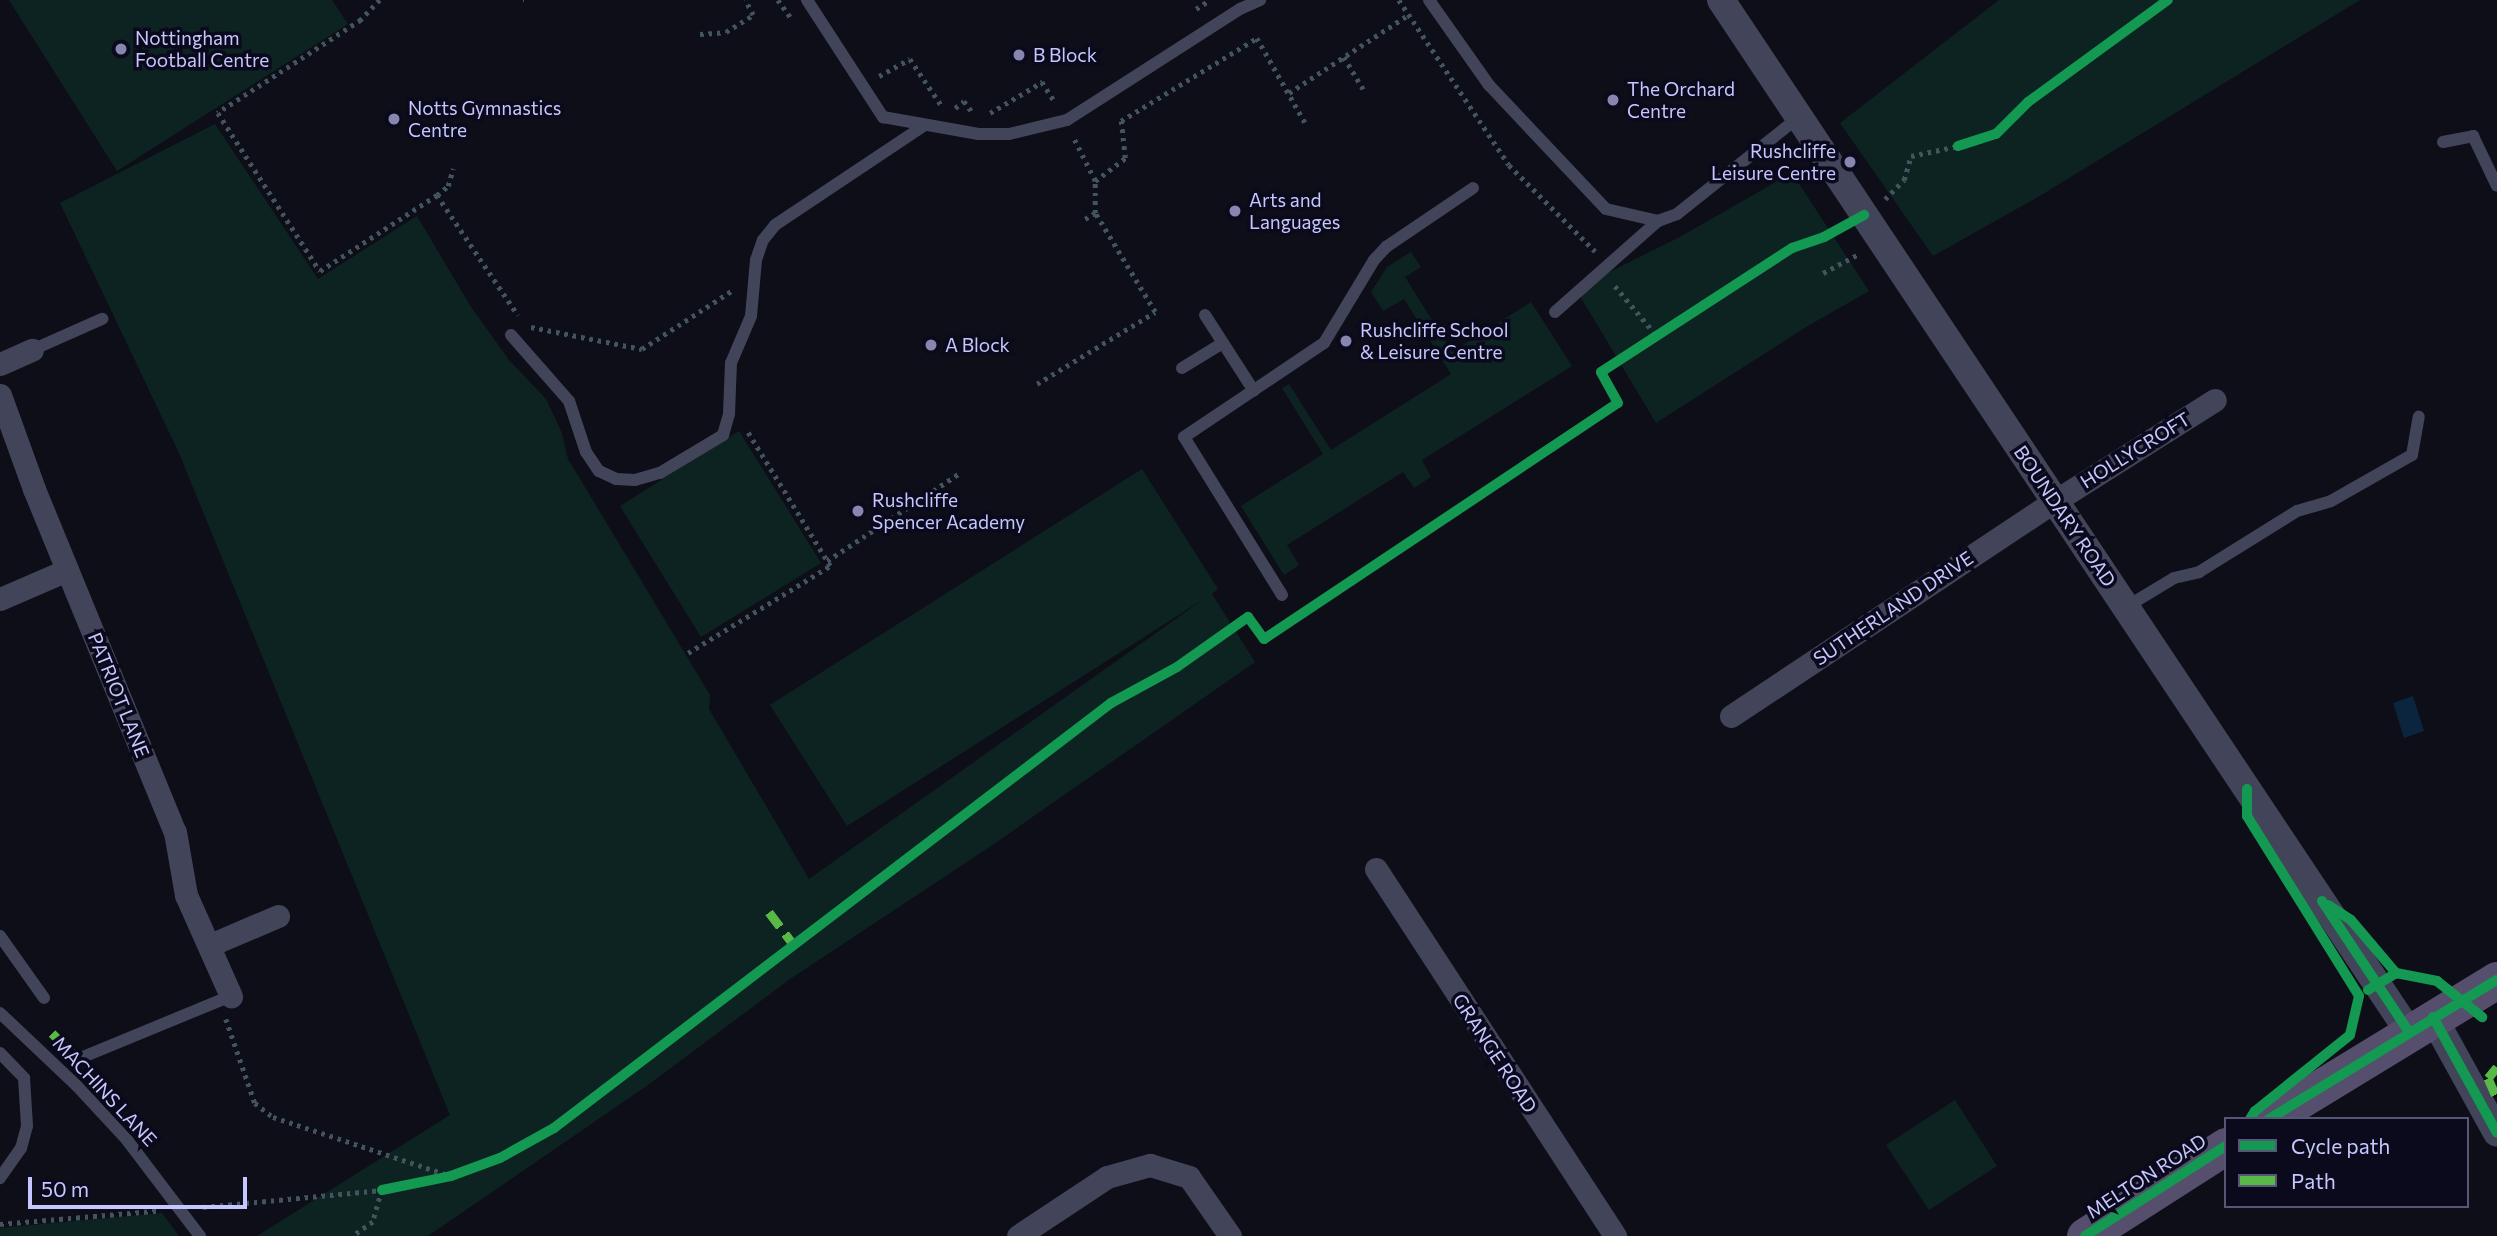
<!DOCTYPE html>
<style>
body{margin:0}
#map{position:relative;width:2497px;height:1236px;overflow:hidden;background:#0e0e18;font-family:Commissioner,sans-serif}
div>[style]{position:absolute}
.green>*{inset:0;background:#0d2321}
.water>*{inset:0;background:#0a253d}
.path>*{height:4.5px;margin-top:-2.25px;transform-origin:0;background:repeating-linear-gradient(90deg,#43545e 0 3.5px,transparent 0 8.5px)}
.service>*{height:12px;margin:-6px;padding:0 6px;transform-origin:6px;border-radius:6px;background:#424459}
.minor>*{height:23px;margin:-11.5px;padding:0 11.5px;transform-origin:11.5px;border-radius:11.5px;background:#424459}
.tertiary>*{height:28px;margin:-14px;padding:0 14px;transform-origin:14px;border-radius:14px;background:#424459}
.primary>*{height:37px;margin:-18.5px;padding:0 18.5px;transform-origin:18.5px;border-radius:18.5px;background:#554e6c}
.quiet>*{height:9px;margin-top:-4.5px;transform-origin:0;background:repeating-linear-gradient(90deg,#58b947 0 18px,transparent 0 27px)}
.cycleway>*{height:10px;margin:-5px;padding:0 5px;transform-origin:5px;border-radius:5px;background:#139951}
.dots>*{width:19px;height:19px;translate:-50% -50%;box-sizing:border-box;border:4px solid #0b0a1c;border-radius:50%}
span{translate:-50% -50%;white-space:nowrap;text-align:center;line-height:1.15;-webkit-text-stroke:7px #0b0a1c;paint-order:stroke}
.poi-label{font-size:19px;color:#c6c7ff}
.left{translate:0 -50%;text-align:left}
.right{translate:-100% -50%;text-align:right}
.street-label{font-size:19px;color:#c6c7ff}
.legend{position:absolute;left:2224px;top:1117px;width:245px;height:91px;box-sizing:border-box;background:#0b0a1c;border:2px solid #565677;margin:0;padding:9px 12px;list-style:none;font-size:21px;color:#c6c7ff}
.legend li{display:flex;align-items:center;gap:14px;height:35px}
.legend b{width:35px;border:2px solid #565677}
.scale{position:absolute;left:28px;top:1177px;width:219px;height:32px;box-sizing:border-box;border:4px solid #c6c7ff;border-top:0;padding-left:9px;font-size:21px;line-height:24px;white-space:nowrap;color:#c6c7ff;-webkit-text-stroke:5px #0b0a1c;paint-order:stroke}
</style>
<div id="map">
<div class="green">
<i style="clip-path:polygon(9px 0,332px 0,348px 24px,117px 171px)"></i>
<i style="clip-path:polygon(1999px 0,2360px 0,2038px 197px,1933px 256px,1840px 123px)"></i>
<i style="clip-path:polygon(215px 124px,318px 279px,417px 216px,471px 307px,509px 360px,546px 399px,562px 433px,568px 459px,710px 695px,709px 709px,809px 879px,1204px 599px,847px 826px,770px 705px,1142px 469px,1218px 589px,1212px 594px,1255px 662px,991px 846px,790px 979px,648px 1085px,428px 1236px,257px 1236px,450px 1115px,179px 453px,60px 203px)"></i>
<i style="clip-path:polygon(1792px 173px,1869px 291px,1806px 327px,1656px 423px,1574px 286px,1589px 282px,1678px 238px)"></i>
<i style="clip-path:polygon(1411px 252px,1421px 267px,1405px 277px,1452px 352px,1531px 302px,1572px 366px,1422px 460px,1431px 477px,1414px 488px,1403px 472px,1287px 545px,1299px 565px,1284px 575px,1241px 506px,1323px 454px,1282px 388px,1289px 384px,1331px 450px,1451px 374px,1404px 299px,1383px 311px,1371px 292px,1387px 267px)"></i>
<i style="clip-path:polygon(739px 431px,821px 563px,701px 637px,620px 506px)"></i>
<i style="clip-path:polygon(1955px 1100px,1997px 1166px,1929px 1210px,1886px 1145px)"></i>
<i style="clip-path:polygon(162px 1213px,179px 1236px,0 1236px,0 1228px)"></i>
</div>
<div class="water">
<i style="clip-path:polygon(2413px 696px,2424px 731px,2404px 738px,2393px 703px)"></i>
</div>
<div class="path">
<i style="left:380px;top:0;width:28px;rotate:134deg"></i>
<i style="left:361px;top:20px;width:171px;rotate:147deg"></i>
<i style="left:218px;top:113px;width:188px;rotate:57.2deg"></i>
<i style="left:320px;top:271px;width:140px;rotate:-33deg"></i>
<i style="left:437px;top:195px;width:145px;rotate:56deg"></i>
<i style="left:523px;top:0;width:1px"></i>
<i style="left:778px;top:0;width:24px;rotate:54deg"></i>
<i style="left:1399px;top:0;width:198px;rotate:56.3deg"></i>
<i style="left:1509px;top:165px;width:122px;rotate:45deg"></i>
<i style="left:1196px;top:9px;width:17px;rotate:-33deg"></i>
<i style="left:700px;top:34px;width:26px;rotate:-4deg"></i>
<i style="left:726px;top:32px;width:32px;rotate:-32deg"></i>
<i style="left:753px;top:15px;width:17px;rotate:-118deg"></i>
<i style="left:1344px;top:57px;width:41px;rotate:59deg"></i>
<i style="left:879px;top:76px;width:35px;rotate:-29deg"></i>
<i style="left:910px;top:59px;width:57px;rotate:55.8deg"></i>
<i style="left:1289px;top:93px;width:142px;rotate:-33.2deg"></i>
<i style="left:955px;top:108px;width:11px;rotate:-38deg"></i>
<i style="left:964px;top:101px;width:15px;rotate:53deg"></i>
<i style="left:990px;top:113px;width:61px;rotate:-30.8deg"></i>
<i style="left:1042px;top:82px;width:24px;rotate:57deg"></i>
<i style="left:1095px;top:181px;width:38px;rotate:-37deg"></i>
<i style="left:1125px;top:158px;width:37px;rotate:-96deg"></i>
<i style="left:1121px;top:121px;width:159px;rotate:-31.4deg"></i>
<i style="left:1257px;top:38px;width:101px;rotate:60.4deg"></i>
<i style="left:437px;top:195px;width:14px;rotate:-39deg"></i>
<i style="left:448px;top:186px;width:18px;rotate:-74deg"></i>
<i style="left:1885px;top:199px;width:27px;rotate:-45deg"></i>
<i style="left:1904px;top:180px;width:25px;rotate:-74deg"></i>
<i style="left:1911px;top:156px;width:48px;rotate:-12deg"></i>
<i style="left:1085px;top:219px;width:12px;rotate:-31deg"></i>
<i style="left:1823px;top:273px;width:38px;rotate:-28deg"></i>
<i style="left:1615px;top:286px;width:65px;rotate:50deg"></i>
<i style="left:531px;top:327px;width:113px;rotate:11.2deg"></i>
<i style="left:642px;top:349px;width:108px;rotate:-33deg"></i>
<i style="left:1037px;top:384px;width:138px;rotate:-31.4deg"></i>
<i style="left:1155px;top:312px;width:116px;rotate:-121.2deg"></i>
<i style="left:1095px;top:213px;width:32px;rotate:-90deg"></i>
<i style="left:1095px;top:181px;width:49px;rotate:-116.6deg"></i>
<i style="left:827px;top:561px;width:159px;rotate:-33.5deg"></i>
<i style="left:688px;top:653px;width:167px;rotate:-31.5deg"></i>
<i style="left:830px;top:566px;width:158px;rotate:-121.6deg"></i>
<i style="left:226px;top:1019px;width:89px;rotate:71deg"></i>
<i style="left:255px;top:1103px;width:23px;rotate:38deg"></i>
<i style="left:273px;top:1117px;width:188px;rotate:18.3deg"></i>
<i style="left:203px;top:1207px;width:180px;rotate:-5.4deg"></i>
<i style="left:382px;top:1190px;width:33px;rotate:106deg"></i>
<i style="left:373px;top:1222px;width:24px;rotate:145deg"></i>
<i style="left:0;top:1224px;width:157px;rotate:-4.8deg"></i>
</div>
<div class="service">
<i style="left:807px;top:0;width:140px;rotate:57deg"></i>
<i style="left:883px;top:117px;width:97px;rotate:10.1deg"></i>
<i style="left:978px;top:134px;width:31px"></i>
<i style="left:1009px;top:134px;width:60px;rotate:-13.6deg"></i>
<i style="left:1067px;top:120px;width:206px;rotate:-32.7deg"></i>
<i style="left:1240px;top:9px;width:22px;rotate:-24deg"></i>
<i style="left:1429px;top:0;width:104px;rotate:54.8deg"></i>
<i style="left:1489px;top:85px;width:170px;rotate:46.7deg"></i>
<i style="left:1606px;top:209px;width:53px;rotate:13deg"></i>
<i style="left:1658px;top:221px;width:20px;rotate:-20deg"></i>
<i style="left:1677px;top:214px;width:156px;rotate:-38.5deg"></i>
<i style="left:2443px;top:142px;width:31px;rotate:-11deg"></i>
<i style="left:2473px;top:136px;width:55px;rotate:64.4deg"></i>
<i style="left:1555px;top:312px;width:137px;rotate:-41.5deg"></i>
<i style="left:1205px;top:315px;width:90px;rotate:57.2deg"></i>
<i style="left:511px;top:335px;width:88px;rotate:48.7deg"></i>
<i style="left:569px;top:401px;width:54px;rotate:71.6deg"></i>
<i style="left:586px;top:452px;width:23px;rotate:56deg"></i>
<i style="left:599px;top:471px;width:19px;rotate:25deg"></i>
<i style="left:616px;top:479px;width:19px;rotate:3deg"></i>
<i style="left:635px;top:480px;width:26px;rotate:-16deg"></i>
<i style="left:660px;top:473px;width:74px;rotate:-31.1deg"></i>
<i style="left:723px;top:435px;width:22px;rotate:-74deg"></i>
<i style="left:729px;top:414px;width:51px;rotate:-87.8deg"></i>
<i style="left:731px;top:363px;width:51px;rotate:-66.9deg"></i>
<i style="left:751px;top:316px;width:56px;rotate:-84.9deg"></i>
<i style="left:756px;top:260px;width:21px;rotate:-71deg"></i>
<i style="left:763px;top:240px;width:19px;rotate:-51deg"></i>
<i style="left:775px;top:225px;width:180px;rotate:-33.7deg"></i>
<i style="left:32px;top:350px;width:77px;rotate:-23.9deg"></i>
<i style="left:1182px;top:368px;width:48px;rotate:-31.4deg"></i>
<i style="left:1282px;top:595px;width:186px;rotate:-121.8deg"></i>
<i style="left:1184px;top:437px;width:169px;rotate:-33.9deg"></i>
<i style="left:1324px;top:343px;width:97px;rotate:-58.9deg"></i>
<i style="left:1374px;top:260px;width:18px;rotate:-47deg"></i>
<i style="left:1386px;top:247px;width:105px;rotate:-34.1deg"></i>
<i style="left:2126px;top:607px;width:56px;rotate:-31.1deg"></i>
<i style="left:2174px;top:578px;width:26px;rotate:-13deg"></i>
<i style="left:2199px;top:572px;width:115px;rotate:-31.9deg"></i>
<i style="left:2297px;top:511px;width:35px;rotate:-16deg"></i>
<i style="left:2331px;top:501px;width:93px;rotate:-29.6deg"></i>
<i style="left:2412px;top:455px;width:39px;rotate:-80deg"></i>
<i style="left:0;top:936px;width:76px;rotate:54.6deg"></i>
<i style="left:0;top:1013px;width:106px;rotate:43.5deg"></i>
<i style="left:77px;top:1086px;width:74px;rotate:47.2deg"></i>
<i style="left:127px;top:1140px;width:121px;rotate:52.8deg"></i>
<i style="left:0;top:1053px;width:35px;rotate:46deg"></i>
<i style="left:24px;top:1078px;width:48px;rotate:86.4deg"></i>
<i style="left:27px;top:1126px;width:23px;rotate:105deg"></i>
<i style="left:21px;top:1148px;width:37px;rotate:125deg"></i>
<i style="left:78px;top:1059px;width:165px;rotate:-22.4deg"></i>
</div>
<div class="minor">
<i style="left:0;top:364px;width:35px;rotate:-24deg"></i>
<i style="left:0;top:395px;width:100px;rotate:70.1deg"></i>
<i style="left:34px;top:489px;width:371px;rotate:67.7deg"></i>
<i style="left:175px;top:832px;width:64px;rotate:80.1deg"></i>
<i style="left:186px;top:895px;width:111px;rotate:66deg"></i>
<i style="left:0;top:599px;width:73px;rotate:-23.4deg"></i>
<i style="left:1731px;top:716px;width:389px;rotate:-33.6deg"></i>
<i style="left:2055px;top:501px;width:189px;rotate:-32.3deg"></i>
<i style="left:1376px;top:869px;width:438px;rotate:56.9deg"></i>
<i style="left:210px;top:945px;width:74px;rotate:-23.1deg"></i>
<i style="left:1018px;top:1236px;width:107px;rotate:-33.5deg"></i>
<i style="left:1107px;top:1177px;width:45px;rotate:-15.6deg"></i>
<i style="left:1150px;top:1165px;width:41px;rotate:17.1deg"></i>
<i style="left:1189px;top:1177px;width:72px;rotate:55.2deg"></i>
</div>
<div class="tertiary">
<i style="left:1721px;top:0;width:1240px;rotate:56.31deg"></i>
<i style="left:2433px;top:1017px;width:132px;rotate:61.1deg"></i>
</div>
<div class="primary">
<i style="left:2269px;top:1119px;width:267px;rotate:-31.4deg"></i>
<i style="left:2085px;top:1236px;width:167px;rotate:-32.6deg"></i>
</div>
<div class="quiet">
<i style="left:769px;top:912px;width:39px;rotate:53deg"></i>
<i style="left:52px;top:1033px;width:37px;rotate:45deg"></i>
<i style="left:2497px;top:1067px;width:14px;rotate:129deg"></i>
<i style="left:2488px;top:1078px;width:22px;rotate:66deg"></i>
</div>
<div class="cycleway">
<i style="left:1958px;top:146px;width:40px;rotate:-18deg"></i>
<i style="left:1996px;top:134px;width:45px;rotate:-45deg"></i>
<i style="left:2028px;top:102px;width:173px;rotate:-36.1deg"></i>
<i style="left:2247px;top:789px;width:27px;rotate:90deg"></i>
<i style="left:2247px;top:816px;width:212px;rotate:58.1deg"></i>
<i style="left:2359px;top:996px;width:40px;rotate:103deg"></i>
<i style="left:2350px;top:1035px;width:122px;rotate:141.3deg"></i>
<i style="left:2255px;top:1111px;width:9px;rotate:122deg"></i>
<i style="left:2322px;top:901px;width:157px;rotate:56.4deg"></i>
<i style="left:2328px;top:905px;width:27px;rotate:33deg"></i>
<i style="left:2351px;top:920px;width:70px;rotate:49.7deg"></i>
<i style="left:2368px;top:990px;width:33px;rotate:-31deg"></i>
<i style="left:2396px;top:973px;width:42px;rotate:11deg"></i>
<i style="left:2437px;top:981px;width:58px;rotate:38.7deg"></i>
<i style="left:2433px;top:1017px;width:132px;rotate:61.1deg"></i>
<i style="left:2269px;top:1119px;width:267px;rotate:-31.4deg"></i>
<i style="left:382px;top:1190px;width:70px;rotate:-11.5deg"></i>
<i style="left:451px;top:1176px;width:52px;rotate:-20.2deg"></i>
<i style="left:500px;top:1158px;width:62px;rotate:-29.1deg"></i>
<i style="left:554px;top:1128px;width:701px;rotate:-37.34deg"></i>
<i style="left:1111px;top:703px;width:75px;rotate:-28.6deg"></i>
<i style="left:1177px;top:667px;width:87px;rotate:-35.2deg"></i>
<i style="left:1248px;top:617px;width:27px;rotate:54deg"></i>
<i style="left:1264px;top:639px;width:425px;rotate:-33.7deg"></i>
<i style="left:1618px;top:403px;width:35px;rotate:-119deg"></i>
<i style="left:1601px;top:372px;width:228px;rotate:-33deg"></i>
<i style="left:1792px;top:248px;width:34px;rotate:-19deg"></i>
<i style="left:1824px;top:237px;width:46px;rotate:-28.8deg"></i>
<i style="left:2085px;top:1236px;width:167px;rotate:-32.6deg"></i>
</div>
<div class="dots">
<i style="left:121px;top:49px;background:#8686ae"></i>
<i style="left:1019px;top:55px;background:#8686ae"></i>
<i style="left:1613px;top:100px;background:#8686ae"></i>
<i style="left:394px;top:119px;background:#8686ae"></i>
<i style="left:1850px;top:162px;background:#8686ae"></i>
<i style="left:1235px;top:211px;background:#8686ae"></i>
<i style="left:1346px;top:341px;background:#8686ae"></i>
<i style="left:931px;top:345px;background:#8686ae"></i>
<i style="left:858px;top:511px;background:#8686ae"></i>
</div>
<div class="poi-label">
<span class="left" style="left:135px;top:49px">Nottingham<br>Football Centre</span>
<span class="left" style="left:1033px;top:55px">B Block</span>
<span class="left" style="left:1627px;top:100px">The Orchard<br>Centre</span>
<span class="left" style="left:408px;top:119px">Notts Gymnastics<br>Centre</span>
<span class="right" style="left:1836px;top:162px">Rushcliffe<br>Leisure Centre</span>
<span class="left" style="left:1249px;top:211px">Arts and<br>Languages</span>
<span class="left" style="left:1360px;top:341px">Rushcliffe School<br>&amp; Leisure Centre</span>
<span class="left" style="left:945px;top:345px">A Block</span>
<span class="left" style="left:872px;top:511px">Rushcliffe<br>Spencer Academy</span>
</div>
<div class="street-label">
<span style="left:2135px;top:450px;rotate:-32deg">HOLLYCROFT</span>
<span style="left:2065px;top:516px;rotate:56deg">BOUNDARY ROAD</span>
<span style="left:1893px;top:608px;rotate:-34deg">SUTHERLAND DRIVE</span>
<span style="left:119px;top:695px;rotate:68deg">PATRIOT LANE</span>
<span style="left:1495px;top:1053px;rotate:57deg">GRANGE ROAD</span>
<span style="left:105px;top:1091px;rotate:47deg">MACHINS LANE</span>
<span style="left:2146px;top:1176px;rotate:-33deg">MELTON ROAD</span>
</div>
<ul class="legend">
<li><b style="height:9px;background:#139951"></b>Cycle path</li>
<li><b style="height:9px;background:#58b947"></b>Path</li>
</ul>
<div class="scale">50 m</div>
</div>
